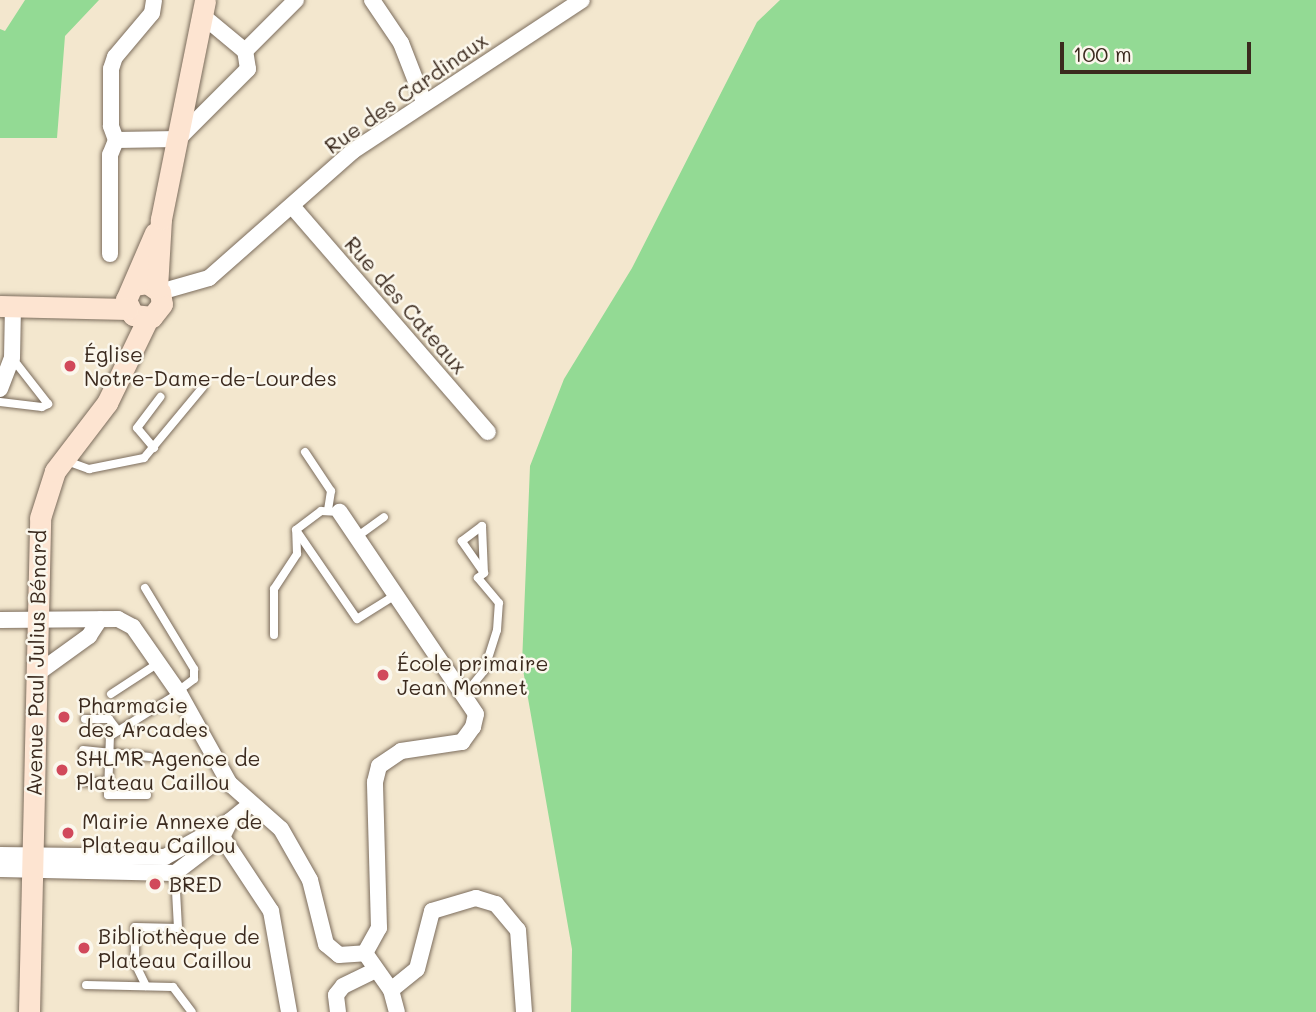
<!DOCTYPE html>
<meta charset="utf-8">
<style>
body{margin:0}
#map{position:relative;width:1316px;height:1012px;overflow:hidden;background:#f3e7ce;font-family:Mali,sans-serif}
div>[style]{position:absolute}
.green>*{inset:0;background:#93da94}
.roads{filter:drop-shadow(0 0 2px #7b6c5c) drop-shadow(0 0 2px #7b6c5c)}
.lane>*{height:8px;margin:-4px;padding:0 4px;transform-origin:4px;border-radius:4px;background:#fff}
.street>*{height:16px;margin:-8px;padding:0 8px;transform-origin:8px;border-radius:8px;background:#fff}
.secondary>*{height:21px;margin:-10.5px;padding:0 10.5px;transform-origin:10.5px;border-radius:10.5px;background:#fde4d1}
.dots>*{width:19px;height:19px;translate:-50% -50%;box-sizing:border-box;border:4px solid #fbf7ec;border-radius:50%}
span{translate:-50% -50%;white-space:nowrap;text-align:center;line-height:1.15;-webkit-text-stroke:5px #fbf7ec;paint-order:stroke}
.street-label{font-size:21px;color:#3b2a1e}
.poi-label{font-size:21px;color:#3b2a1e}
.left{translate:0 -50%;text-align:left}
.scale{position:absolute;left:1060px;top:42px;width:191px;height:32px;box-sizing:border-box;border:4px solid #3b2a1e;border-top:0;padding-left:9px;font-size:21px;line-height:24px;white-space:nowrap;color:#3b2a1e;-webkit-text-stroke:5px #fbf7ec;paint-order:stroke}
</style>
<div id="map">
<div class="green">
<i style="clip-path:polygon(25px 0,99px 0,65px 36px,57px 138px,0 138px,0 29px,5px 31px)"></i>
<i style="clip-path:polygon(780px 0,1316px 0,1316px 1012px,571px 1012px,572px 949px,522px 664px,530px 466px,564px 379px,632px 268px,757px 22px)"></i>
</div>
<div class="roads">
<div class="lane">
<i style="left:0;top:402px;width:42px;rotate:6.8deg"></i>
<i style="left:42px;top:407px;width:7px;rotate:-27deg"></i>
<i style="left:48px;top:404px;width:58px;rotate:-128deg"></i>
<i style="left:154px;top:448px;width:26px;rotate:-130deg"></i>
<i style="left:137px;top:428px;width:39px;rotate:-53deg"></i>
<i style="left:305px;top:452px;width:47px;rotate:56.3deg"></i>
<i style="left:331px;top:491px;width:20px;rotate:99deg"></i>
<i style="left:64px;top:460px;width:27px;rotate:20deg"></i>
<i style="left:89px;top:469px;width:56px;rotate:-11.3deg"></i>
<i style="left:144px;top:458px;width:92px;rotate:-50.3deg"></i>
<i style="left:340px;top:512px;width:19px;rotate:-177deg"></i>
<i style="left:321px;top:511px;width:31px;rotate:143deg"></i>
<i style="left:296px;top:530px;width:108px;rotate:55.6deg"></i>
<i style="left:357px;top:619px;width:47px;rotate:-32deg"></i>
<i style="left:358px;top:536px;width:32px;rotate:-36deg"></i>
<i style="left:145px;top:588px;width:95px;rotate:58.8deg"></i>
<i style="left:194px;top:669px;width:10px;rotate:90deg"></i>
<i style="left:194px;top:679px;width:21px;rotate:143deg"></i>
<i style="left:274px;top:635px;width:46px;rotate:-90deg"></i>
<i style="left:274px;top:589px;width:42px;rotate:-56.7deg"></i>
<i style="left:297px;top:554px;width:24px;rotate:-92deg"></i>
<i style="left:466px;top:693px;width:28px;rotate:-51deg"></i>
<i style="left:484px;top:671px;width:43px;rotate:-72.4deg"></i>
<i style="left:497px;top:630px;width:27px;rotate:-86deg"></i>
<i style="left:499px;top:603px;width:33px;rotate:-130deg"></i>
<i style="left:478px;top:578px;width:8px;rotate:-40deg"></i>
<i style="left:484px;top:573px;width:39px;rotate:-125deg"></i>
<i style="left:462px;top:541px;width:25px;rotate:-37deg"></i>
<i style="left:482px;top:526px;width:47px;rotate:87.6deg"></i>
<i style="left:111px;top:694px;width:55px;rotate:-33.1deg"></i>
<i style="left:85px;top:719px;width:24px"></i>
<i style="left:109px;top:719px;width:15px;rotate:53deg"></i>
<i style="left:83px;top:750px;width:67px;rotate:6deg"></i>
<i style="left:83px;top:782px;width:26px"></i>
<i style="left:147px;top:795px;width:39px;rotate:180deg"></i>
<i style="left:108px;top:795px;width:59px;rotate:-88.1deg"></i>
<i style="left:110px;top:736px;width:81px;rotate:-31.9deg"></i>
<i style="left:86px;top:985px;width:87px;rotate:1.3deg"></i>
<i style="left:173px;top:987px;width:31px;rotate:53deg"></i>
<i style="left:146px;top:986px;width:25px;rotate:-116deg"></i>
<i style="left:135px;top:963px;width:36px;rotate:-90deg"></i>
<i style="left:135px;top:927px;width:43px;rotate:1.3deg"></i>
<i style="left:178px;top:928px;width:55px;rotate:-93.1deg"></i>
</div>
<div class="street">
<i style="left:372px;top:0;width:52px;rotate:56deg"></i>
<i style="left:401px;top:43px;width:63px;rotate:68.7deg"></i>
<i style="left:245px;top:51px;width:72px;rotate:-45deg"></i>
<i style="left:116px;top:140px;width:62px;rotate:-0.9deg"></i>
<i style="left:178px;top:139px;width:99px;rotate:-45deg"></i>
<i style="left:248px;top:69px;width:18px;rotate:-99deg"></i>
<i style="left:245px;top:51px;width:55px;rotate:-140.2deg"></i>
<i style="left:292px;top:206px;width:299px;rotate:49.1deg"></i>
<i style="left:110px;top:254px;width:99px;rotate:-90deg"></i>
<i style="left:110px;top:155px;width:16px;rotate:-68deg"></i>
<i style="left:116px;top:140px;width:15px;rotate:-110deg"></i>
<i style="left:111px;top:126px;width:57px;rotate:-90deg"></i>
<i style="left:111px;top:69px;width:13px;rotate:-72deg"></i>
<i style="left:115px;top:57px;width:57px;rotate:-49.9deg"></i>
<i style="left:152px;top:13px;width:13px;rotate:-81deg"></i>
<i style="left:160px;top:292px;width:51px;rotate:-15.9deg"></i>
<i style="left:209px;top:278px;width:192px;rotate:-41.4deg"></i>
<i style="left:353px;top:151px;width:274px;rotate:-33.4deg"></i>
<i style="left:0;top:389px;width:33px;rotate:-69deg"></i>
<i style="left:12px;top:358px;width:52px;rotate:-88.9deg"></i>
<i style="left:0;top:620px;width:118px;rotate:-0.5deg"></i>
<i style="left:118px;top:619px;width:17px;rotate:28deg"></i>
<i style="left:133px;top:627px;width:80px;rotate:55.1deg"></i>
<i style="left:179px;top:693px;width:103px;rotate:60.9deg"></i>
<i style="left:229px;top:783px;width:69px;rotate:41.5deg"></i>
<i style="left:281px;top:829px;width:59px;rotate:60.4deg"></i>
<i style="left:310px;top:880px;width:66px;rotate:76deg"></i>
<i style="left:326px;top:944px;width:17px;rotate:40deg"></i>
<i style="left:339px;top:955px;width:26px;rotate:-4deg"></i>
<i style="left:365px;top:953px;width:29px;rotate:-61deg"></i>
<i style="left:379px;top:928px;width:146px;rotate:-91.6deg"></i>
<i style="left:375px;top:782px;width:16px;rotate:-76deg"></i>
<i style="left:379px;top:766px;width:27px;rotate:-34deg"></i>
<i style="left:401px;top:751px;width:62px;rotate:-8.4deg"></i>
<i style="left:462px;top:742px;width:19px;rotate:-54deg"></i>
<i style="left:473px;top:727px;width:13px;rotate:-77deg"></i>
<i style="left:476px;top:714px;width:244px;rotate:-124deg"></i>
<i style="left:35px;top:675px;width:67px;rotate:-35.8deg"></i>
<i style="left:89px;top:636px;width:20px;rotate:-57deg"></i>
<i style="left:222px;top:837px;width:89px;rotate:56.5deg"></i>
<i style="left:271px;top:911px;width:103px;rotate:79.9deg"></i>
<i style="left:0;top:855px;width:165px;rotate:0.7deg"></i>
<i style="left:165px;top:857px;width:74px;rotate:-29deg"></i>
<i style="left:230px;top:821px;width:27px;rotate:-39deg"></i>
<i style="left:0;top:869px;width:175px;rotate:1.3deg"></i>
<i style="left:175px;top:873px;width:59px;rotate:-37.5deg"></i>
<i style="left:222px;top:837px;width:18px;rotate:-63deg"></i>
<i style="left:365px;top:953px;width:45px;rotate:54.9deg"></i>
<i style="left:391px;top:990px;width:23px;rotate:75deg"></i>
<i style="left:391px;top:990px;width:33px;rotate:-39deg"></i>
<i style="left:417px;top:969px;width:60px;rotate:-75.5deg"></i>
<i style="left:432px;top:911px;width:46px;rotate:-16.5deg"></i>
<i style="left:476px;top:898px;width:21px;rotate:17deg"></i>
<i style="left:496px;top:904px;width:34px;rotate:50deg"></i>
<i style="left:518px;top:930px;width:82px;rotate:85.8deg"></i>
<i style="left:338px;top:1012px;width:17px;rotate:-97deg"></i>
<i style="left:336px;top:995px;width:11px;rotate:-52deg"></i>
<i style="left:343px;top:986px;width:34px;rotate:-26deg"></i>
</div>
<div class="secondary">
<i style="left:135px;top:285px;width:12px;rotate:-9deg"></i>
<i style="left:147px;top:283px;width:16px;rotate:35deg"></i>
<i style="left:160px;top:292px;width:12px;rotate:81deg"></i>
<i style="left:162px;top:304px;width:16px;rotate:128deg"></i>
<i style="left:152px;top:317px;width:19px;rotate:-174deg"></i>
<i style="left:133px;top:315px;width:17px;rotate:-115deg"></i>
<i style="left:126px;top:300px;width:73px;rotate:-66.6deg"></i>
<i style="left:157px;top:288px;width:69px;rotate:-86.7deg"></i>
<i style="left:161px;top:219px;width:223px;rotate:-78.6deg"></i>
<i style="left:0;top:306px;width:128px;rotate:1.3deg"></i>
<i style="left:29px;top:1012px;width:494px;rotate:-88.7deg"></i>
<i style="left:40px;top:518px;width:49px;rotate:-72.3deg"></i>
<i style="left:55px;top:471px;width:86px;rotate:-52.6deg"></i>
<i style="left:107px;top:403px;width:94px;rotate:-64.2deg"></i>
</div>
</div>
<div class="dots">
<i style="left:70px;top:366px;background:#d1495b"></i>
<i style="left:383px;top:675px;background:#d1495b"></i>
<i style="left:64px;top:717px;background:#d1495b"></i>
<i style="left:62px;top:770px;background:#d1495b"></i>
<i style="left:68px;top:833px;background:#d1495b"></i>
<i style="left:155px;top:884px;background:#d1495b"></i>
<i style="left:84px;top:948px;background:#d1495b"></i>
</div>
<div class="street-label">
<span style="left:406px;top:93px;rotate:-35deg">Rue des Cardinaux</span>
<span style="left:406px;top:305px;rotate:49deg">Rue des Cateaux</span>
<span style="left:36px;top:663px;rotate:-89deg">Avenue Paul Julius Bénard</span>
</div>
<div class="poi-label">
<span class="left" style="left:84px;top:366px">Église<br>Notre-Dame-de-Lourdes</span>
<span class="left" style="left:397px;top:675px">École primaire<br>Jean Monnet</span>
<span class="left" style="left:78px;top:717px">Pharmacie<br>des Arcades</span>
<span class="left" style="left:76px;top:770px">SHLMR Agence de<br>Plateau Caillou</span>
<span class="left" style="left:82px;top:833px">Mairie Annexe de<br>Plateau Caillou</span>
<span class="left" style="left:169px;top:884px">BRED</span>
<span class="left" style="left:98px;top:948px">Bibliothèque de<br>Plateau Caillou</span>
</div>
<div class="scale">100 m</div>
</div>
